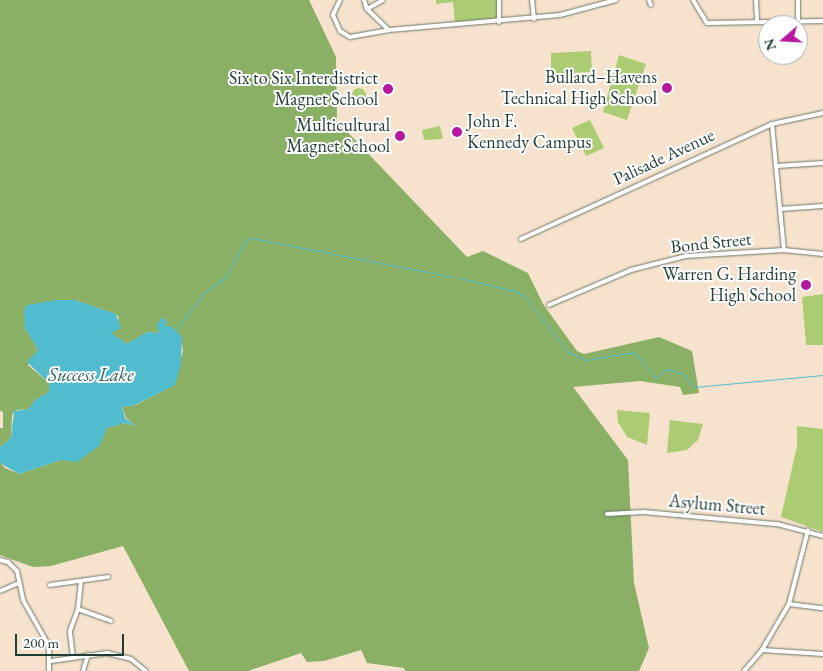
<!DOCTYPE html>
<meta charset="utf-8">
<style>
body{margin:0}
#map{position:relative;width:823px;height:671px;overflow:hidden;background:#f7e3cd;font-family:"EB Garamond",serif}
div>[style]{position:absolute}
.green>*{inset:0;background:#accc73}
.round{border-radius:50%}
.forest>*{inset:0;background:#89b065}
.water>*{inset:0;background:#52bccf}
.stream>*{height:1px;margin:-0.5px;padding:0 0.5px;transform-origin:0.5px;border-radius:0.5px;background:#52bccf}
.roads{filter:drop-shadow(0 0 1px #6b776a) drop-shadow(0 0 1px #6b776a)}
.street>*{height:4px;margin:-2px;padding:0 2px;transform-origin:2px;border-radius:2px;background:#fff}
.dots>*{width:14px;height:14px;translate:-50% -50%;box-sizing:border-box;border:2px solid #fff;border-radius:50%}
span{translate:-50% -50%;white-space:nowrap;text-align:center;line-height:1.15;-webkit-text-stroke:4px #fff;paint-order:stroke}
.poi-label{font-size:18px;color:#1f3d34}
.right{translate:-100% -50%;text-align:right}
.left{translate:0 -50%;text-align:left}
.street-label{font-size:18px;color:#1f3d34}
.water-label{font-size:19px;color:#2e6362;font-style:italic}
.north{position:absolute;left:758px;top:15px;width:50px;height:50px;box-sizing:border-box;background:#fff;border:1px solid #a5b1ae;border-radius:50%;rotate:251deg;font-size:14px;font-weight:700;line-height:20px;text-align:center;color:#1f3d34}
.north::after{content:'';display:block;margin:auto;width:18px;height:22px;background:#b5179e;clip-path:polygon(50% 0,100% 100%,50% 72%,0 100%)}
.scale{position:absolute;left:15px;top:634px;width:109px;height:22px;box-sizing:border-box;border:2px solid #1f3d34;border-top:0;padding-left:6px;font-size:15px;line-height:18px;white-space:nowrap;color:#1f3d34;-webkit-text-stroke:4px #fff;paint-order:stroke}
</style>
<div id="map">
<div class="green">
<i style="clip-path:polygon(436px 0,497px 0,497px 18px,455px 24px,453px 2px,436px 4px)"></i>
<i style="clip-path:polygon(591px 51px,592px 72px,551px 74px,551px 53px)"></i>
<i style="clip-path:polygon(619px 55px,646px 64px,627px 120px,603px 112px)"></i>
<i class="round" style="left:352px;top:88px;width:14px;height:14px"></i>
<i style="clip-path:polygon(590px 120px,604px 148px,586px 156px,572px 128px)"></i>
<i style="clip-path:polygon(440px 126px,443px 139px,424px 140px,422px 130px)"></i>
<i style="clip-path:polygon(823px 294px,823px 345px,806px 345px,802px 297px)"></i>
<i style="clip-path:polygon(617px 410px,650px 413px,647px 445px,627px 437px,618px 422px)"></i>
<i style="clip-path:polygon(670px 420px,703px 424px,698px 440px,687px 450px,667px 453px)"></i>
<i style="clip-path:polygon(797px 426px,823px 429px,823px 532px,781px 517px,797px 446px)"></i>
</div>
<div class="forest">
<i style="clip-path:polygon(0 0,309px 0,336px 57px,337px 121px,467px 257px,483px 251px,528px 273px,543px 304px,577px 351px,584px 354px,659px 337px,692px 351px,699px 393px,683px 395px,680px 387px,640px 381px,573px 387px,628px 460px,634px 583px,649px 648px,639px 671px,405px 671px,404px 668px,367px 663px,361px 650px,324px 661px,307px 662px,301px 653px,248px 671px,189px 671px,123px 546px,51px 566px,33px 567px,0 555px,0 462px,5px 468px,19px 474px,61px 460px,77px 461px,84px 454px,93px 450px,107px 428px,126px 423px,136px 426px,126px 418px,122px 407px,136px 405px,172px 386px,183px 351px,182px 344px,164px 325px,166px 321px,162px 317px,159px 333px,147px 332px,127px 344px,110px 333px,119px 318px,116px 314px,75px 300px,27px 305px,25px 328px,38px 350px,28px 365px,49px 383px,49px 392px,35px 400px,29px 409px,16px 410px,12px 415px,11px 438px,0 447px,0 428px,3px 428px,3px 412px,0 411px)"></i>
</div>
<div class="water">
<i style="clip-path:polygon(56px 300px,75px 300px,116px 314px,121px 328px,111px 333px,127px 344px,147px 332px,159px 333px,157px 325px,162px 317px,167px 322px,164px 325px,172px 327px,182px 337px,181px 364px,175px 385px,135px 405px,122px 407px,125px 418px,136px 426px,126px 423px,107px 428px,99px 446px,77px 462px,61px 460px,19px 474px,0 463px,0 447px,11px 438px,14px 411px,29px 409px,35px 400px,49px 392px,49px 383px,27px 362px,38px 350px,25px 328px,24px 311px,27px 305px)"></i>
</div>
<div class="stream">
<i style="left:459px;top:278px;width:57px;rotate:13.1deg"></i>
<i style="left:515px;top:291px;width:10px;rotate:29deg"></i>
<i style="left:524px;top:296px;width:71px;rotate:51.8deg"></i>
<i style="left:568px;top:352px;width:20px;rotate:24deg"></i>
<i style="left:586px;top:360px;width:49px;rotate:-9.5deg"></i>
<i style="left:634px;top:352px;width:34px;rotate:50deg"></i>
<i style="left:656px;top:378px;width:13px;rotate:-42deg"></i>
<i style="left:666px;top:369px;width:18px;rotate:16deg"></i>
<i style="left:683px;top:374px;width:17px;rotate:50deg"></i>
<i style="left:694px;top:387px;width:130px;rotate:-5.3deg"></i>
<i style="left:175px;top:331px;width:49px;rotate:-52.4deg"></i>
<i style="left:205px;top:292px;width:24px;rotate:-35deg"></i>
<i style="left:225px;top:278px;width:43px;rotate:-61.1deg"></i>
<i style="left:246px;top:240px;width:5px;rotate:-22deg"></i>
<i style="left:251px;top:238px;width:206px;rotate:10.9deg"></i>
</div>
<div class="roads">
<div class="street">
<i style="left:340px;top:0;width:17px;rotate:115deg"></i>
<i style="left:333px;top:15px;width:17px;rotate:66deg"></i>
<i style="left:340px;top:31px;width:12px;rotate:31deg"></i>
<i style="left:350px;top:37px;width:40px;rotate:-10deg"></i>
<i style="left:389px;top:30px;width:172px;rotate:-5deg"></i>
<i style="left:560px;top:15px;width:58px;rotate:-15deg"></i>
<i style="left:364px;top:0;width:9px;rotate:72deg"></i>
<i style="left:367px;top:9px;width:30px;rotate:44deg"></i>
<i style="left:499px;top:0;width:22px;rotate:90deg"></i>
<i style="left:532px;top:0;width:19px;rotate:84deg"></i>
<i style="left:649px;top:0;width:5px;rotate:68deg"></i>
<i style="left:693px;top:0;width:27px;rotate:59deg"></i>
<i style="left:707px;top:23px;width:116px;rotate:-1deg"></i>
<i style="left:756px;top:0;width:22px;rotate:87deg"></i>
<i style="left:798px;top:0;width:22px;rotate:90deg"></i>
<i style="left:367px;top:9px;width:18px;rotate:-29deg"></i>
<i style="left:772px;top:124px;width:127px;rotate:84.6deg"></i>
<i style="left:777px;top:166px;width:46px;rotate:-3.7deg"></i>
<i style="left:780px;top:209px;width:43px;rotate:-4deg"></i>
<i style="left:521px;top:239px;width:276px;rotate:-24.6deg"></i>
<i style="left:772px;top:124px;width:52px;rotate:-12.2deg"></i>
<i style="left:549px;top:305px;width:89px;rotate:-23.1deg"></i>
<i style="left:631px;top:270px;width:57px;rotate:-14.3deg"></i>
<i style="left:686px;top:256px;width:98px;rotate:-3.5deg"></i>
<i style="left:784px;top:250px;width:39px;rotate:6deg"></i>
<i style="left:607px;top:514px;width:37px;rotate:-3deg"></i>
<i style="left:644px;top:512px;width:134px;rotate:5.2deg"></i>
<i style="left:777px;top:524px;width:48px;rotate:14.6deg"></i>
<i style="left:0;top:560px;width:8px;rotate:14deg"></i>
<i style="left:8px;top:562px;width:13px;rotate:45deg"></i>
<i style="left:17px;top:571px;width:30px;rotate:78deg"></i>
<i style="left:23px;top:600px;width:53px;rotate:60.5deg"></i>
<i style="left:49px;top:646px;width:25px;rotate:90deg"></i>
<i style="left:50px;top:585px;width:59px;rotate:-7.9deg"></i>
<i style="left:0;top:591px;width:21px;rotate:-23deg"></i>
<i style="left:789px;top:604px;width:34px;rotate:7deg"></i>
<i style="left:78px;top:609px;width:35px;rotate:20deg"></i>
<i style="left:762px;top:650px;width:61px;rotate:3.8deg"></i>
<i style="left:73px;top:657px;width:26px;rotate:-97deg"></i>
<i style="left:70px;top:631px;width:23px;rotate:-70deg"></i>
<i style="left:78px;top:609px;width:28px;rotate:-84deg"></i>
<i style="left:51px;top:661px;width:57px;rotate:-8.1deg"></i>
<i style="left:107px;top:653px;width:25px;rotate:14deg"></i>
<i style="left:131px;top:659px;width:19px;rotate:39deg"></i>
<i style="left:83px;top:671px;width:17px;rotate:-73deg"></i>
<i style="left:744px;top:671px;width:28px;rotate:-49deg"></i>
<i style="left:762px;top:650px;width:53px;rotate:-59.6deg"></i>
<i style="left:789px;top:604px;width:76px;rotate:-75.6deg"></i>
</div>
</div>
<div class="dots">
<i style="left:667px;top:88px;background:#b5179e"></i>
<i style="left:388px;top:89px;background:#b5179e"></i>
<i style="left:457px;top:132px;background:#b5179e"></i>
<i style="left:400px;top:136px;background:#b5179e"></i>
<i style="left:806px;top:285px;background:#b5179e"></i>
</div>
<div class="poi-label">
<span class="right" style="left:657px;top:88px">Bullard–Havens<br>Technical High School</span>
<span class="right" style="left:378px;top:89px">Six to Six Interdistrict<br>Magnet School</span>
<span class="left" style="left:467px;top:132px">John F.<br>Kennedy Campus</span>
<span class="right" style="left:390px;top:136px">Multicultural<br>Magnet School</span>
<span class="right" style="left:796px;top:285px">Warren G. Harding<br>High School</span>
</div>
<div class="street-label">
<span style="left:664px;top:157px;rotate:-25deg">Palisade Avenue</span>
<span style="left:711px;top:243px;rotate:-6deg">Bond Street</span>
<span style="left:717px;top:505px;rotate:5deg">Asylum Street</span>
</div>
<div class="water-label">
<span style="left:91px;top:375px">Success Lake</span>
</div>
<div class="north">N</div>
<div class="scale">200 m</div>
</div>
